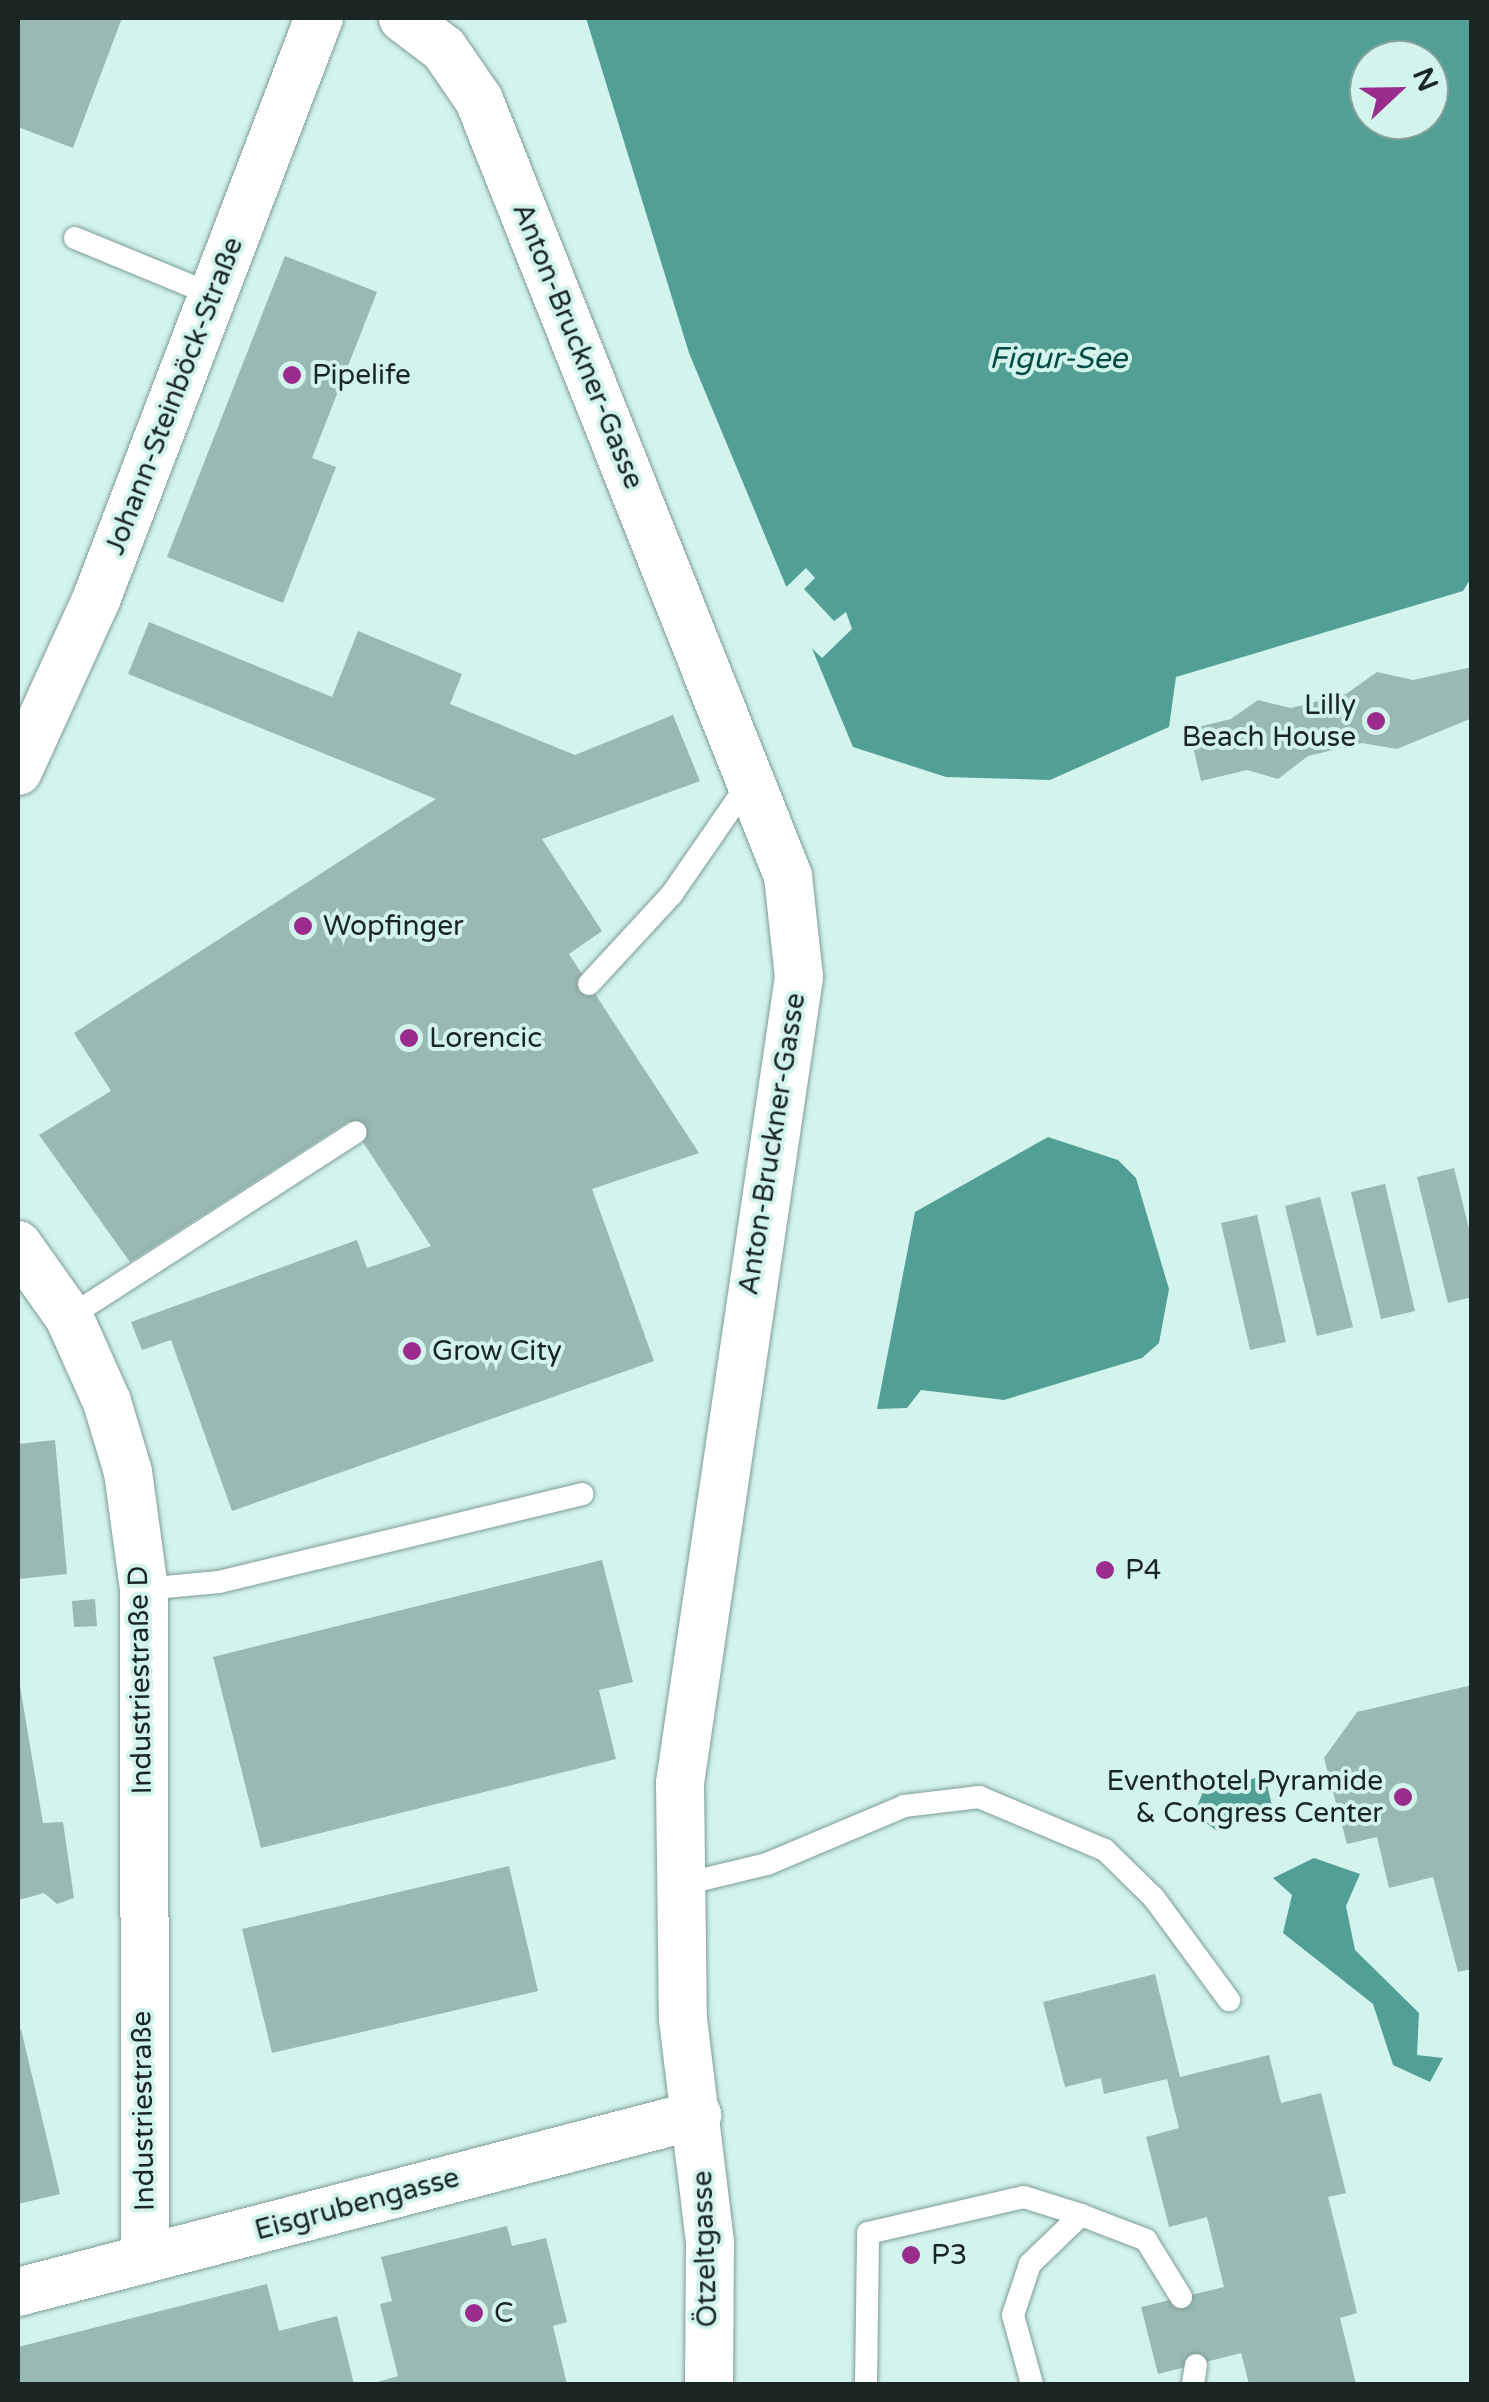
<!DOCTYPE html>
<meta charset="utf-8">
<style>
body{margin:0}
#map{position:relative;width:1489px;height:2402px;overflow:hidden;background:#d3f3ed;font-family:"Varela Round",sans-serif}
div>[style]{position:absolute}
.water>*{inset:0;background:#52a095}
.pier>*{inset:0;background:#d3f3ed}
.building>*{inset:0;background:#9bb9b3}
.roads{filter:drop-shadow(0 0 2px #7f9c97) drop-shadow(0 0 2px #7f9c97)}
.service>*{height:22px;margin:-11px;padding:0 11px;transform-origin:11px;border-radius:11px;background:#fff}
.minor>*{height:48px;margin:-24px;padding:0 24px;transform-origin:24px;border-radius:24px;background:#fff}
.dots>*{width:28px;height:28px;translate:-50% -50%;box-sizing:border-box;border:5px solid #d3f3ed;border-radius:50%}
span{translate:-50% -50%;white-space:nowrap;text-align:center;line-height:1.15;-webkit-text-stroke:8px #d3f3ed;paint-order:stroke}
.street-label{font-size:28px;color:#1a2623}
.poi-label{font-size:28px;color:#1a2623}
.left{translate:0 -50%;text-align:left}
.right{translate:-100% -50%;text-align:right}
.water-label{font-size:30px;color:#004b43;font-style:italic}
.frame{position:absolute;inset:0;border:20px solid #1a2623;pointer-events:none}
.north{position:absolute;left:1349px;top:40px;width:100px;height:100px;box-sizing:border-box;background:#d3f3ed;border:2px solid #89a19c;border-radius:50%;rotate:68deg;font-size:28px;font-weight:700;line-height:40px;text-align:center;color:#1a2623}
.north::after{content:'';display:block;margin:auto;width:35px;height:45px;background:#992c8d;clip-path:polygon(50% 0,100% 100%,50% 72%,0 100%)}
</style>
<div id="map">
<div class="water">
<i style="clip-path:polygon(evenodd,586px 18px,1471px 18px,1471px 578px,1463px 591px,1176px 677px,1169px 727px,1050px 780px,946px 777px,853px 747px,689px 353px,586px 18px,1369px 60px,1429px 60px,1429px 120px,1369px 120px,1369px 60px)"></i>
<i style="clip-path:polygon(1048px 1137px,1118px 1160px,1136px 1178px,1169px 1289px,1159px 1343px,1142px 1358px,1004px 1400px,921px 1390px,907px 1408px,877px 1409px,915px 1212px)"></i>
<i style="clip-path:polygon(1265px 1775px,1272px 1806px,1217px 1831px,1194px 1814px,1207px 1782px,1219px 1789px)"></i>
<i style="clip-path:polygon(1314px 1858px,1360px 1874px,1346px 1906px,1355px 1950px,1419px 2013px,1417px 2055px,1443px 2058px,1430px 2082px,1393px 2065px,1373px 2004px,1283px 1933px,1292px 1895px,1273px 1878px)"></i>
</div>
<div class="pier">
<i style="clip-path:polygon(806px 568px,815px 578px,804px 589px,834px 621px,846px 612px,852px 629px,822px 658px,801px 638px,782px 591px)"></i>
</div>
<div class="building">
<i style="clip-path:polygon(18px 18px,122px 18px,73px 148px,18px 127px)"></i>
<i style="clip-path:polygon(285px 256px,377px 292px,312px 458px,336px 467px,283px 603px,167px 557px)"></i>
<i style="clip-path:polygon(149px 622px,332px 697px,358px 631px,462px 674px,450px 704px,575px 755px,673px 715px,700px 781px,542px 839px,602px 931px,569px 954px,699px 1153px,592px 1189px,654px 1361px,232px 1511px,171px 1340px,142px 1350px,131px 1322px,357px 1240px,367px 1268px,431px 1246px,349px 1121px,130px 1262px,39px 1135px,111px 1091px,74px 1033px,436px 799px,128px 674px)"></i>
<i style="clip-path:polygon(1472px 667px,1472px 718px,1397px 749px,1362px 743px,1308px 756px,1278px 779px,1247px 770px,1201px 781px,1189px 729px,1231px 719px,1258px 700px,1291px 708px,1346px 694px,1377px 672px,1413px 680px)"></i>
<i style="clip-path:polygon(1454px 1168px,1472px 1241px,1472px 1297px,1448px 1303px,1417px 1177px)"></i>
<i style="clip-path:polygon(1385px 1184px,1415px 1311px,1381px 1319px,1351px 1192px)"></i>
<i style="clip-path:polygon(1320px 1197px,1353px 1327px,1317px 1336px,1285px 1206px)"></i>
<i style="clip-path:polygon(1257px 1215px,1286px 1342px,1250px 1350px,1221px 1223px)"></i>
<i style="clip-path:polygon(55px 1440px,67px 1574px,18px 1579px,18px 1444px)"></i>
<i style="clip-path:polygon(602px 1560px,633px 1682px,599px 1690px,616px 1759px,261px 1848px,213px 1657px)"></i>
<i style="clip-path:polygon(95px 1599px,97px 1626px,74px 1627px,72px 1601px)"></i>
<i style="clip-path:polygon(18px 1674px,43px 1823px,63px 1822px,74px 1898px,57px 1904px,44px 1893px,18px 1900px)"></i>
<i style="clip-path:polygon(1472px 1685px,1472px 1969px,1458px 1972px,1433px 1877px,1389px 1888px,1377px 1837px,1347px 1844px,1324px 1758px,1357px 1712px)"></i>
<i style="clip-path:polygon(509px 1866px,538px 1991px,272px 2053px,242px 1929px)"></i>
<i style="clip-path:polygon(1155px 1974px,1180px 2077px,1269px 2055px,1281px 2103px,1321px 2093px,1346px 2193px,1328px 2197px,1357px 2313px,1340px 2318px,1356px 2384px,1249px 2384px,1241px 2353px,1158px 2374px,1141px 2307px,1224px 2287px,1207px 2217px,1169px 2227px,1146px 2137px,1179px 2128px,1167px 2079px,1104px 2094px,1101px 2078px,1065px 2087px,1043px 2002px)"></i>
<i style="clip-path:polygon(21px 2029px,60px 2194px,18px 2204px,18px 2030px)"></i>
<i style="clip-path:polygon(507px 2226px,512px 2246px,546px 2238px,567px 2322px,553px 2326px,567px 2384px,371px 2384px,398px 2376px,380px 2304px,392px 2301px,381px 2257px)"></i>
<i style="clip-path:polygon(267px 2284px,279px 2331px,337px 2316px,354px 2384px,18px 2384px,18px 2347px)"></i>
</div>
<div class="roads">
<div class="service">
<i style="left:75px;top:238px;width:149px;rotate:22.4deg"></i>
<i style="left:589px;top:984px;width:122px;rotate:-47.3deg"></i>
<i style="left:672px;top:894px;width:137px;rotate:-55.4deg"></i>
<i style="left:69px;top:1317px;width:341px;rotate:-32.8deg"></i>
<i style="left:144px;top:1589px;width:75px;rotate:-5.3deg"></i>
<i style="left:219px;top:1582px;width:374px;rotate:-13.6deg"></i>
<i style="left:680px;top:1885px;width:89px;rotate:-13.6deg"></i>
<i style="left:767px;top:1864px;width:149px;rotate:-22.9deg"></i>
<i style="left:904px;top:1806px;width:76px;rotate:-6.8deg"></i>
<i style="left:979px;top:1797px;width:137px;rotate:22.8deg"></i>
<i style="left:1105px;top:1850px;width:69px;rotate:44.4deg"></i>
<i style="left:1154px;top:1898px;width:127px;rotate:53.7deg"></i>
<i style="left:866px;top:2384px;width:151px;rotate:-89.2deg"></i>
<i style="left:868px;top:2233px;width:160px;rotate:-13deg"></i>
<i style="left:1024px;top:2197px;width:60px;rotate:17.5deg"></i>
<i style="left:1032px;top:2384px;width:72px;rotate:-105.4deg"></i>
<i style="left:1013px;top:2315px;width:54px;rotate:-71.6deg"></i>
<i style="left:1030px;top:2264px;width:71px;rotate:-43.9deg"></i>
<i style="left:1081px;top:2215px;width:70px;rotate:21deg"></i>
<i style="left:1146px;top:2240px;width:67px;rotate:58.4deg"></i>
<i style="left:1193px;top:2384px;width:19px;rotate:-81deg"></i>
</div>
<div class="minor">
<i style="left:403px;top:18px;width:51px;rotate:37.1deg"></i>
<i style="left:444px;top:49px;width:62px;rotate:55.5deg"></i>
<i style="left:479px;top:100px;width:835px;rotate:68.29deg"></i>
<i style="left:788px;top:876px;width:102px;rotate:83.8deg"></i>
<i style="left:799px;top:977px;width:815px;rotate:98.4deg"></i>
<i style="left:680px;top:1783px;width:236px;rotate:89.3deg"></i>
<i style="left:683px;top:2019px;width:226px;rotate:83.1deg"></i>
<i style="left:710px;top:2243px;width:141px;rotate:90.4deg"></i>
<i style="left:18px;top:771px;width:188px;rotate:-65.5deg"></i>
<i style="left:96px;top:600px;width:623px;rotate:-69.04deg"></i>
<i style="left:18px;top:1245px;width:88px;rotate:54.7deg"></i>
<i style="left:69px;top:1317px;width:93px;rotate:65.9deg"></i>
<i style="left:107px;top:1402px;width:73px;rotate:73.3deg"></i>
<i style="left:128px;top:1472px;width:118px;rotate:82.2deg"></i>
<i style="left:144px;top:1589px;width:670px;rotate:89.91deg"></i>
<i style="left:18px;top:2292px;width:702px;rotate:-14.61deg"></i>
</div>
</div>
<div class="dots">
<i style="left:292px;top:375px;background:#992c8d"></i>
<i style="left:1376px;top:721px;background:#992c8d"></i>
<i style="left:303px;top:926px;background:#992c8d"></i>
<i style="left:409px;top:1038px;background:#992c8d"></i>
<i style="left:412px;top:1351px;background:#992c8d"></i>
<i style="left:1105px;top:1570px;background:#992c8d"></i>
<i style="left:1403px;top:1797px;background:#992c8d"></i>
<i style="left:911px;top:2255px;background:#992c8d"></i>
<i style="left:474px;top:2313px;background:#992c8d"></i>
</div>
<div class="street-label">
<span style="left:578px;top:346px;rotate:68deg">Anton-Bruckner-Gasse</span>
<span style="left:174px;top:396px;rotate:-69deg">Johann-Steinböck-Straße</span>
<span style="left:772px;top:1144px;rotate:-81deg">Anton-Bruckner-Gasse</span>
<span style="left:140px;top:1680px;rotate:-91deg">Industriestraße D</span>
<span style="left:143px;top:2111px;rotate:-91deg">Industriestraße</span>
<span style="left:357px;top:2204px;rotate:-15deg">Eisgrubengasse</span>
<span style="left:705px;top:2249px;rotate:-92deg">Ötzeltgasse</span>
</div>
<div class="poi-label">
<span class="left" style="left:312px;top:375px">Pipelife</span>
<span class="right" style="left:1356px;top:721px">Lilly<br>Beach House</span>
<span class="left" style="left:323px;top:926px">Wopfinger</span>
<span class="left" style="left:429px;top:1038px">Lorencic</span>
<span class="left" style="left:432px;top:1351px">Grow City</span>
<span class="left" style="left:1125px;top:1570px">P4</span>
<span class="right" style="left:1383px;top:1797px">Eventhotel Pyramide<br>&amp; Congress Center</span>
<span class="left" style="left:931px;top:2255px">P3</span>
<span class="left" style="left:494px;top:2313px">C</span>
</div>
<div class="water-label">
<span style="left:1058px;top:359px">Figur-See</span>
</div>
<div class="frame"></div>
<div class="north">N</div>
</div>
